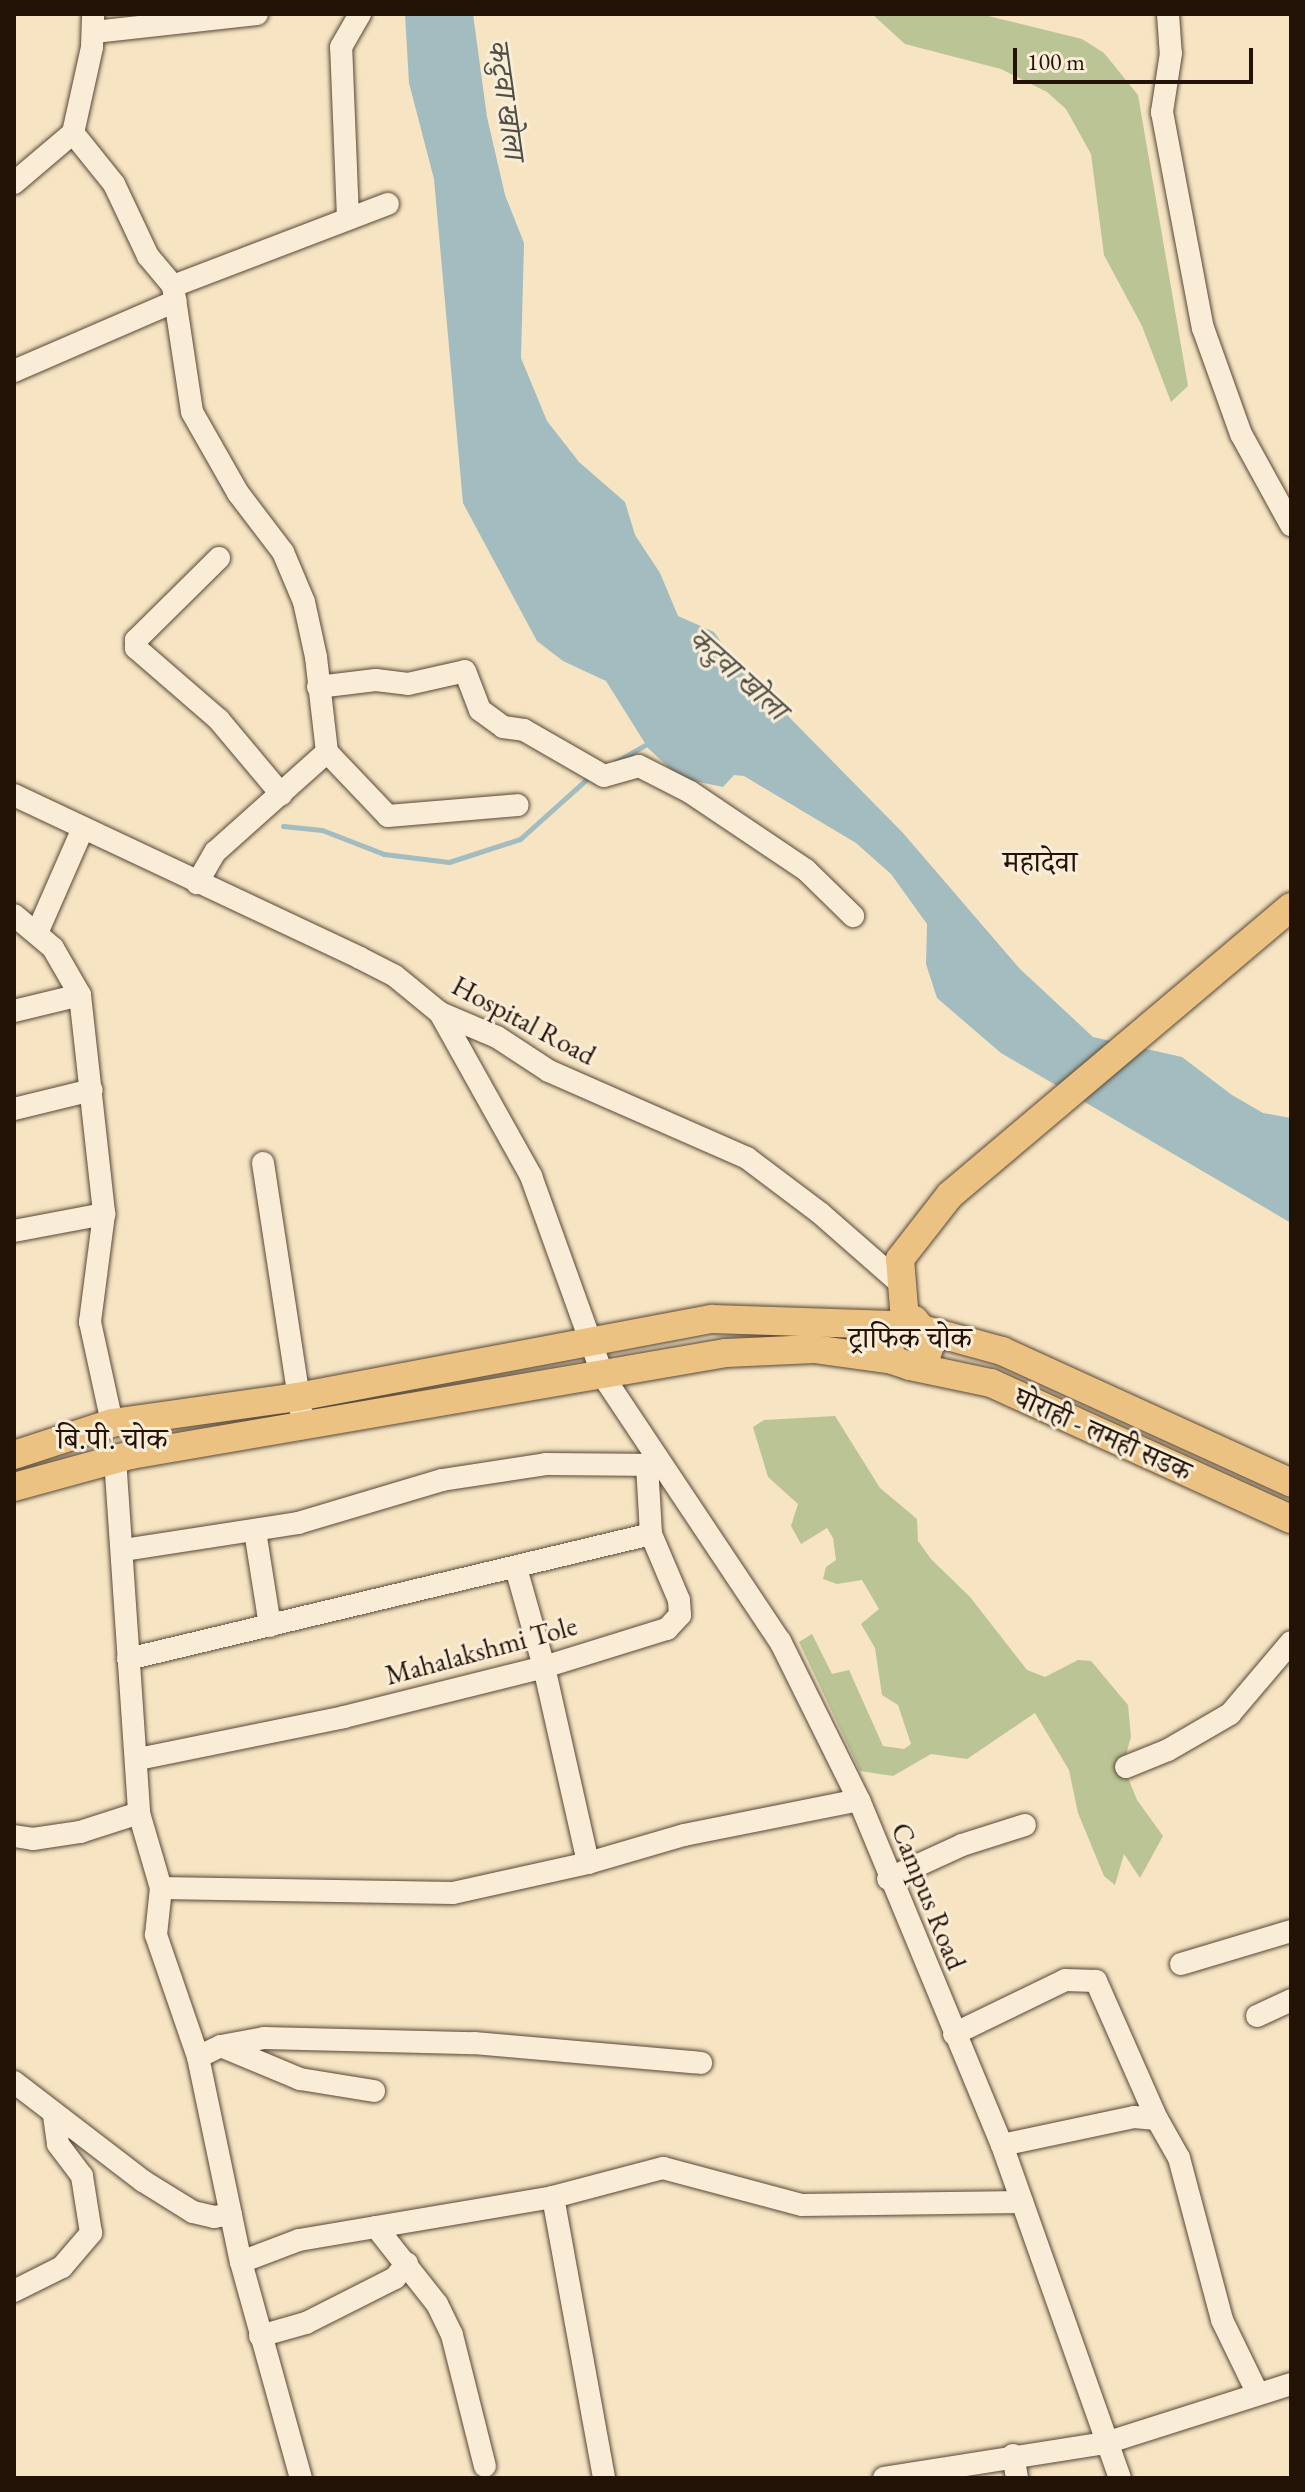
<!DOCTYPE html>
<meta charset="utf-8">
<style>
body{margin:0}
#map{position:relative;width:1305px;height:2492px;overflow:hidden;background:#f6e4c3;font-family:"EB Garamond","Noto Serif Devanagari",serif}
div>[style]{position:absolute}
.green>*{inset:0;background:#bbc495}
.water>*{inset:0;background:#a2bcbf}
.stream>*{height:5px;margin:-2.5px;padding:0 2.5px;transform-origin:2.5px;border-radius:2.5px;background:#a2bcbf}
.roads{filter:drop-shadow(0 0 2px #584736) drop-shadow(0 0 2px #584736)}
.minor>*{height:22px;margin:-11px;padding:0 11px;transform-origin:11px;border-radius:11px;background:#f9edd8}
.major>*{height:28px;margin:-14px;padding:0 14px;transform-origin:14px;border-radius:14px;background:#ebc282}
span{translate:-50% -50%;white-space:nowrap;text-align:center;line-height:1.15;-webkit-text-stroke:6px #f9edd8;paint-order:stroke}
.street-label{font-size:28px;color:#231307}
.water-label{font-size:30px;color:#4f4e47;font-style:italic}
.neighbourhood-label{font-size:30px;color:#231307}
.frame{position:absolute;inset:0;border:16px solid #231307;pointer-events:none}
.scale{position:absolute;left:1013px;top:48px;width:240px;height:36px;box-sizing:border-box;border:4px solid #231307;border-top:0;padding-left:10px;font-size:24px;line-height:28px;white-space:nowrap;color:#231307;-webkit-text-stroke:6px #f9edd8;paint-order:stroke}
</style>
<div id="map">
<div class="green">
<i style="clip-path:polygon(872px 14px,980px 14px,1082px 39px,1104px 53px,1138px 95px,1188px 386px,1171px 402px,1142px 326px,1104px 255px,1091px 154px,1066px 109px,1047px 92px,1001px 69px,905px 44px)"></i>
<i style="clip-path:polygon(835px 1416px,880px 1488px,917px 1519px,918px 1541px,931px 1559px,970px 1597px,1027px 1670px,1045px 1677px,1078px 1660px,1091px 1661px,1128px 1705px,1131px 1737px,1123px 1765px,1137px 1800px,1163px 1836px,1140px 1878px,1124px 1854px,1115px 1885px,1104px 1876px,1078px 1813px,1069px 1770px,1035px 1713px,967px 1759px,931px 1754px,893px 1776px,860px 1771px,799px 1642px,812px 1634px,832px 1674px,849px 1670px,883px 1746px,904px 1749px,911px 1744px,898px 1705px,882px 1695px,875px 1648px,861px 1624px,879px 1609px,862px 1580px,837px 1584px,823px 1579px,826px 1567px,836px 1560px,833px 1538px,827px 1528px,801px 1544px,791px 1526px,798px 1504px,768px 1477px,753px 1427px,764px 1420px)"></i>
</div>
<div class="water">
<i style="clip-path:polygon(405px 14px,473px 14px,487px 117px,505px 195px,524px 243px,521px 358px,547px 421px,579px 462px,625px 502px,635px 535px,660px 573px,678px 616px,714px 632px,735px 662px,903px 833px,1020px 969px,1093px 1037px,1182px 1057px,1232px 1095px,1263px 1113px,1291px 1118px,1291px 1223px,1001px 1053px,937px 998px,926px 964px,927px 924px,891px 874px,856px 843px,744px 776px,734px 775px,723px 787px,680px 778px,648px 748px,606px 681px,563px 661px,537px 641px,463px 503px,434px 179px,409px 83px)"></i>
</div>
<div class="stream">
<i style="left:612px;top:764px;width:46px;rotate:-29.9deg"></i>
<i style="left:283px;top:826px;width:39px;rotate:6deg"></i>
<i style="left:322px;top:830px;width:66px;rotate:21.2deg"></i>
<i style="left:384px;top:854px;width:65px;rotate:7deg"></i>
<i style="left:449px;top:862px;width:75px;rotate:-17.9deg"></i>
<i style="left:520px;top:839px;width:93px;rotate:-41.9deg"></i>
</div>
<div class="roads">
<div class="minor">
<i style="left:1168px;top:14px;width:39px;rotate:86deg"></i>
<i style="left:1171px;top:53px;width:60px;rotate:98.7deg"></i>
<i style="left:1162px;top:112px;width:220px;rotate:79.3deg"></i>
<i style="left:1203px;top:328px;width:113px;rotate:70.3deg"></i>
<i style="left:1241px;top:434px;width:104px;rotate:61.2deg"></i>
<i style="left:94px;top:32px;width:164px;rotate:-6.3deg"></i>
<i style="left:73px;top:133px;width:65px;rotate:51.2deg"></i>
<i style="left:114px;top:184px;width:80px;rotate:64.7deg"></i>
<i style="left:148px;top:256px;width:39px;rotate:50deg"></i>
<i style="left:173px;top:286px;width:127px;rotate:81.4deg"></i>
<i style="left:192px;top:412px;width:93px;rotate:60.4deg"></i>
<i style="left:238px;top:493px;width:74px;rotate:52.7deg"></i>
<i style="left:283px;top:552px;width:54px;rotate:67.2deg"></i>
<i style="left:304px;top:602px;width:56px;rotate:77.7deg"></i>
<i style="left:316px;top:657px;width:96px;rotate:83.4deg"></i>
<i style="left:327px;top:752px;width:150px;rotate:138.2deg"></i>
<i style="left:215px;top:852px;width:36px;rotate:120deg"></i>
<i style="left:14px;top:183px;width:77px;rotate:-40.3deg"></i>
<i style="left:73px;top:133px;width:88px;rotate:-77.5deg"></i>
<i style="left:92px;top:47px;width:33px;rotate:-88deg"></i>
<i style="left:348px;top:218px;width:171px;rotate:-92.3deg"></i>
<i style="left:341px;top:47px;width:38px;rotate:-60deg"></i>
<i style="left:173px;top:286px;width:230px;rotate:-20.9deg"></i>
<i style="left:14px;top:371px;width:176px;rotate:-23.4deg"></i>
<i style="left:219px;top:558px;width:117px;rotate:135.3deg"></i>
<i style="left:136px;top:640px;width:8px;rotate:90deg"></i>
<i style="left:136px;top:648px;width:110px;rotate:40.9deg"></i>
<i style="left:219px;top:720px;width:97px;rotate:50deg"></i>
<i style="left:318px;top:687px;width:58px;rotate:-6.9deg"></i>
<i style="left:376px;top:680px;width:32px;rotate:7deg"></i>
<i style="left:408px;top:684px;width:58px;rotate:-12.8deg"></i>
<i style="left:465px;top:671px;width:42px;rotate:69deg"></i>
<i style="left:480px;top:710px;width:29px;rotate:36deg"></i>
<i style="left:503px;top:727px;width:21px;rotate:8deg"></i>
<i style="left:524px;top:730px;width:92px;rotate:29.9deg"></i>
<i style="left:604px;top:776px;width:36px;rotate:-16deg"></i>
<i style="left:639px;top:766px;width:57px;rotate:27deg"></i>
<i style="left:690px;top:792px;width:140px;rotate:33.9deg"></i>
<i style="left:806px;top:870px;width:66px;rotate:44.4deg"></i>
<i style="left:327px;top:752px;width:88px;rotate:46.4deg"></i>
<i style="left:388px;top:816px;width:130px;rotate:-4.8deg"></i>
<i style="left:14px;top:795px;width:382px;rotate:25.2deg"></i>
<i style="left:360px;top:958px;width:39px;rotate:27deg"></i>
<i style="left:395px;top:976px;width:58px;rotate:39.4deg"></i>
<i style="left:440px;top:1013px;width:62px;rotate:22.8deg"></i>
<i style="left:497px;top:1037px;width:62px;rotate:33.2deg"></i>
<i style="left:549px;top:1071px;width:216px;rotate:23.7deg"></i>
<i style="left:747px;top:1158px;width:91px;rotate:37deg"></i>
<i style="left:820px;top:1213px;width:108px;rotate:41.2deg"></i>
<i style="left:14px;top:915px;width:51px;rotate:40.2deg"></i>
<i style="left:53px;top:948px;width:54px;rotate:60.1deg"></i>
<i style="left:80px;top:995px;width:220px;rotate:83.7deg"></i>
<i style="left:104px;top:1214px;width:109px;rotate:97.4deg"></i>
<i style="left:90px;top:1322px;width:103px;rotate:77.7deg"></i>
<i style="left:37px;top:933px;width:115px;rotate:-66.3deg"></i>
<i style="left:14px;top:1011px;width:68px;rotate:-13.6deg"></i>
<i style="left:440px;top:1013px;width:187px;rotate:60.8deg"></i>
<i style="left:531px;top:1176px;width:213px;rotate:70.2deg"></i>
<i style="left:603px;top:1376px;width:319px;rotate:56.3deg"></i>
<i style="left:780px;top:1641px;width:178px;rotate:63.6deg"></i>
<i style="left:859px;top:1800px;width:373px;rotate:67.5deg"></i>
<i style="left:1002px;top:2145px;width:353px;rotate:70.5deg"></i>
<i style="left:14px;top:1109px;width:80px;rotate:-13.7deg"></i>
<i style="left:263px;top:1163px;width:251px;rotate:81.3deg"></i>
<i style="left:14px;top:1231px;width:92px;rotate:-10.7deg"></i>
<i style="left:115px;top:1458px;width:356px;rotate:86.1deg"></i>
<i style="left:139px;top:1813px;width:78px;rotate:73.7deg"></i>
<i style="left:161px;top:1888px;width:47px;rotate:96.1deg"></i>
<i style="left:156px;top:1935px;width:129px;rotate:71deg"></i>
<i style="left:198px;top:2057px;width:209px;rotate:78.2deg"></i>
<i style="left:241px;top:2262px;width:224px;rotate:74.5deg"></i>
<i style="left:255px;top:1531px;width:96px;rotate:81deg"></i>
<i style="left:124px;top:1550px;width:176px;rotate:-8.8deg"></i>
<i style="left:298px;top:1523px;width:150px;rotate:-16.6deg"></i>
<i style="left:442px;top:1480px;width:105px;rotate:-8.7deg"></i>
<i style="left:546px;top:1464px;width:115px;rotate:0.5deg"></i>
<i style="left:516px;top:1568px;width:103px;rotate:74.2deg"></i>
<i style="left:544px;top:1667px;width:201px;rotate:77.3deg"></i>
<i style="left:128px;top:1659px;width:538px;rotate:-13.44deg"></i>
<i style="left:138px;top:1759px;width:210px;rotate:-11.5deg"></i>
<i style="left:344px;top:1717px;width:206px;rotate:-14deg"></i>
<i style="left:544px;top:1667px;width:129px;rotate:-17.2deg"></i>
<i style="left:667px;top:1629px;width:19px;rotate:-47deg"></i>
<i style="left:680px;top:1615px;width:15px;rotate:-94deg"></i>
<i style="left:679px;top:1600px;width:72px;rotate:-113deg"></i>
<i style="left:651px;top:1534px;width:69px;rotate:-93.3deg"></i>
<i style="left:1126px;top:1767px;width:45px;rotate:-22deg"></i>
<i style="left:1168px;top:1750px;width:72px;rotate:-30.1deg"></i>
<i style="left:1230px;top:1714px;width:94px;rotate:-49.7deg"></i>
<i style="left:14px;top:1836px;width:19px;rotate:9deg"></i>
<i style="left:33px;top:1839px;width:48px;rotate:-8.5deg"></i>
<i style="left:80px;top:1832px;width:62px;rotate:-17.9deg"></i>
<i style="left:888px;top:1879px;width:81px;rotate:-24.7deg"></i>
<i style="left:962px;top:1845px;width:66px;rotate:-17.6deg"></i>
<i style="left:161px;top:1888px;width:292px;rotate:1deg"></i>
<i style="left:453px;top:1893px;width:138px;rotate:-12.5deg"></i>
<i style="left:588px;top:1863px;width:100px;rotate:-16.3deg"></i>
<i style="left:684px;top:1835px;width:178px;rotate:-11.3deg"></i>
<i style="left:1181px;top:1964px;width:115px;rotate:-16.7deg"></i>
<i style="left:1257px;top:2016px;width:38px;rotate:-25deg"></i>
<i style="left:954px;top:2034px;width:123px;rotate:-25.9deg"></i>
<i style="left:1065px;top:1980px;width:31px;rotate:2deg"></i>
<i style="left:1096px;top:1981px;width:151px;rotate:66.2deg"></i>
<i style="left:221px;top:2046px;width:86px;rotate:22.7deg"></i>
<i style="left:300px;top:2079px;width:75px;rotate:9.2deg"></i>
<i style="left:198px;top:2057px;width:25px;rotate:-26deg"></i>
<i style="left:221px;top:2046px;width:44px;rotate:-10.5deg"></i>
<i style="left:264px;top:2038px;width:210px;rotate:1.4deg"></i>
<i style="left:474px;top:2043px;width:228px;rotate:5deg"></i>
<i style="left:14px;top:2082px;width:163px;rotate:37.5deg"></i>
<i style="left:143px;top:2181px;width:59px;rotate:31.8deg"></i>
<i style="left:193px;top:2212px;width:22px;rotate:13deg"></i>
<i style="left:214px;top:2217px;width:17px;rotate:-10deg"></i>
<i style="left:1002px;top:2145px;width:135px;rotate:-12deg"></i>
<i style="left:1134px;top:2117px;width:23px;rotate:5deg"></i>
<i style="left:1157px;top:2119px;width:45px;rotate:60.6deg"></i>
<i style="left:1179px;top:2158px;width:168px;rotate:75.1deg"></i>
<i style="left:1222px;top:2320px;width:82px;rotate:64.1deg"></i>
<i style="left:553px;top:2197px;width:114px;rotate:-14.8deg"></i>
<i style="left:663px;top:2168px;width:144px;rotate:14.9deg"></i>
<i style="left:802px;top:2205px;width:220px;rotate:-0.8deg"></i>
<i style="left:376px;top:2227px;width:98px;rotate:51.6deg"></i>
<i style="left:437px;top:2304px;width:34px;rotate:64deg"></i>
<i style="left:452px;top:2335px;width:135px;rotate:75.9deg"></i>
<i style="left:241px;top:2262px;width:62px;rotate:-20.8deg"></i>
<i style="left:299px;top:2240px;width:258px;rotate:-9.6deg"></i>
<i style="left:553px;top:2197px;width:286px;rotate:79.7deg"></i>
<i style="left:14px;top:2291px;width:54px;rotate:-26.6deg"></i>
<i style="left:62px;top:2267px;width:45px;rotate:-49.5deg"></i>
<i style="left:91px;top:2233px;width:58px;rotate:-99deg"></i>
<i style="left:82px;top:2176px;width:40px;rotate:-127deg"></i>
<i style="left:58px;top:2144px;width:29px;rotate:-98deg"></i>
<i style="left:260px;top:2336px;width:48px;rotate:-15.8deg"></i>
<i style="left:306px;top:2323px;width:100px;rotate:-26.8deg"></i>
<i style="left:395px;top:2278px;width:19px;rotate:-51deg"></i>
<i style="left:1013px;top:2455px;width:23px;rotate:80deg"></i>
<i style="left:884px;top:2478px;width:225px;rotate:-9deg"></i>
<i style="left:1106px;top:2443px;width:194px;rotate:-17.7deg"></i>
</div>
<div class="major">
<i style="left:905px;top:1320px;width:61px;rotate:-94.7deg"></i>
<i style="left:900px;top:1259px;width:81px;rotate:-52deg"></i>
<i style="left:950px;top:1195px;width:446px;rotate:-40.2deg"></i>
<i style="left:929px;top:1331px;width:76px;rotate:15.3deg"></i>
<i style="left:1002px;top:1351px;width:318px;rotate:24.5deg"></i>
<i style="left:910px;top:1366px;width:83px;rotate:11.9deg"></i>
<i style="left:991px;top:1383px;width:329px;rotate:24.4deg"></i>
<i style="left:14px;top:1455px;width:103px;rotate:-18.1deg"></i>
<i style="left:112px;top:1423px;width:188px;rotate:-8deg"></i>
<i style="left:298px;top:1397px;width:421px;rotate:-10.7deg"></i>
<i style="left:712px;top:1319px;width:181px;rotate:1.9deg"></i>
<i style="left:893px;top:1325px;width:22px;rotate:-13deg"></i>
<i style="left:914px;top:1320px;width:27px;rotate:48deg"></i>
<i style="left:932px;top:1340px;width:18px;rotate:109deg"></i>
<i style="left:926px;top:1357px;width:18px;rotate:151deg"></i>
<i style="left:910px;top:1366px;width:18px;rotate:-161deg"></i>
<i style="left:893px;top:1360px;width:23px;rotate:-110deg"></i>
<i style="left:885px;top:1338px;width:15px;rotate:-58deg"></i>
<i style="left:14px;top:1487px;width:121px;rotate:-15.3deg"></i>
<i style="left:131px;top:1455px;width:604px;rotate:-9.73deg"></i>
<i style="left:726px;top:1353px;width:88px;rotate:-2.6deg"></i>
<i style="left:814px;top:1349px;width:80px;rotate:7.9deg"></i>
</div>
</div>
<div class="street-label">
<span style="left:524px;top:1020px;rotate:28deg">Hospital Road</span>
<span style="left:1103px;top:1434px;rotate:24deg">घोराही - लमही सडक</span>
<span style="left:481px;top:1650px;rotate:-15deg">Mahalakshmi Tole</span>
<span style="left:929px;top:1896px;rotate:68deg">Campus Road</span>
</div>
<div class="water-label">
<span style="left:506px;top:99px;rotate:82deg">कटुवा खोला</span>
<span style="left:738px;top:674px;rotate:42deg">कटुवा खोला</span>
</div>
<div class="neighbourhood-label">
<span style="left:1040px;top:862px">महादेवा</span>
<span style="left:910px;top:1338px">ट्राफिक चोक</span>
<span style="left:112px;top:1439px">बि.पी. चोक</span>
</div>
<div class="frame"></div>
<div class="scale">100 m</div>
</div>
